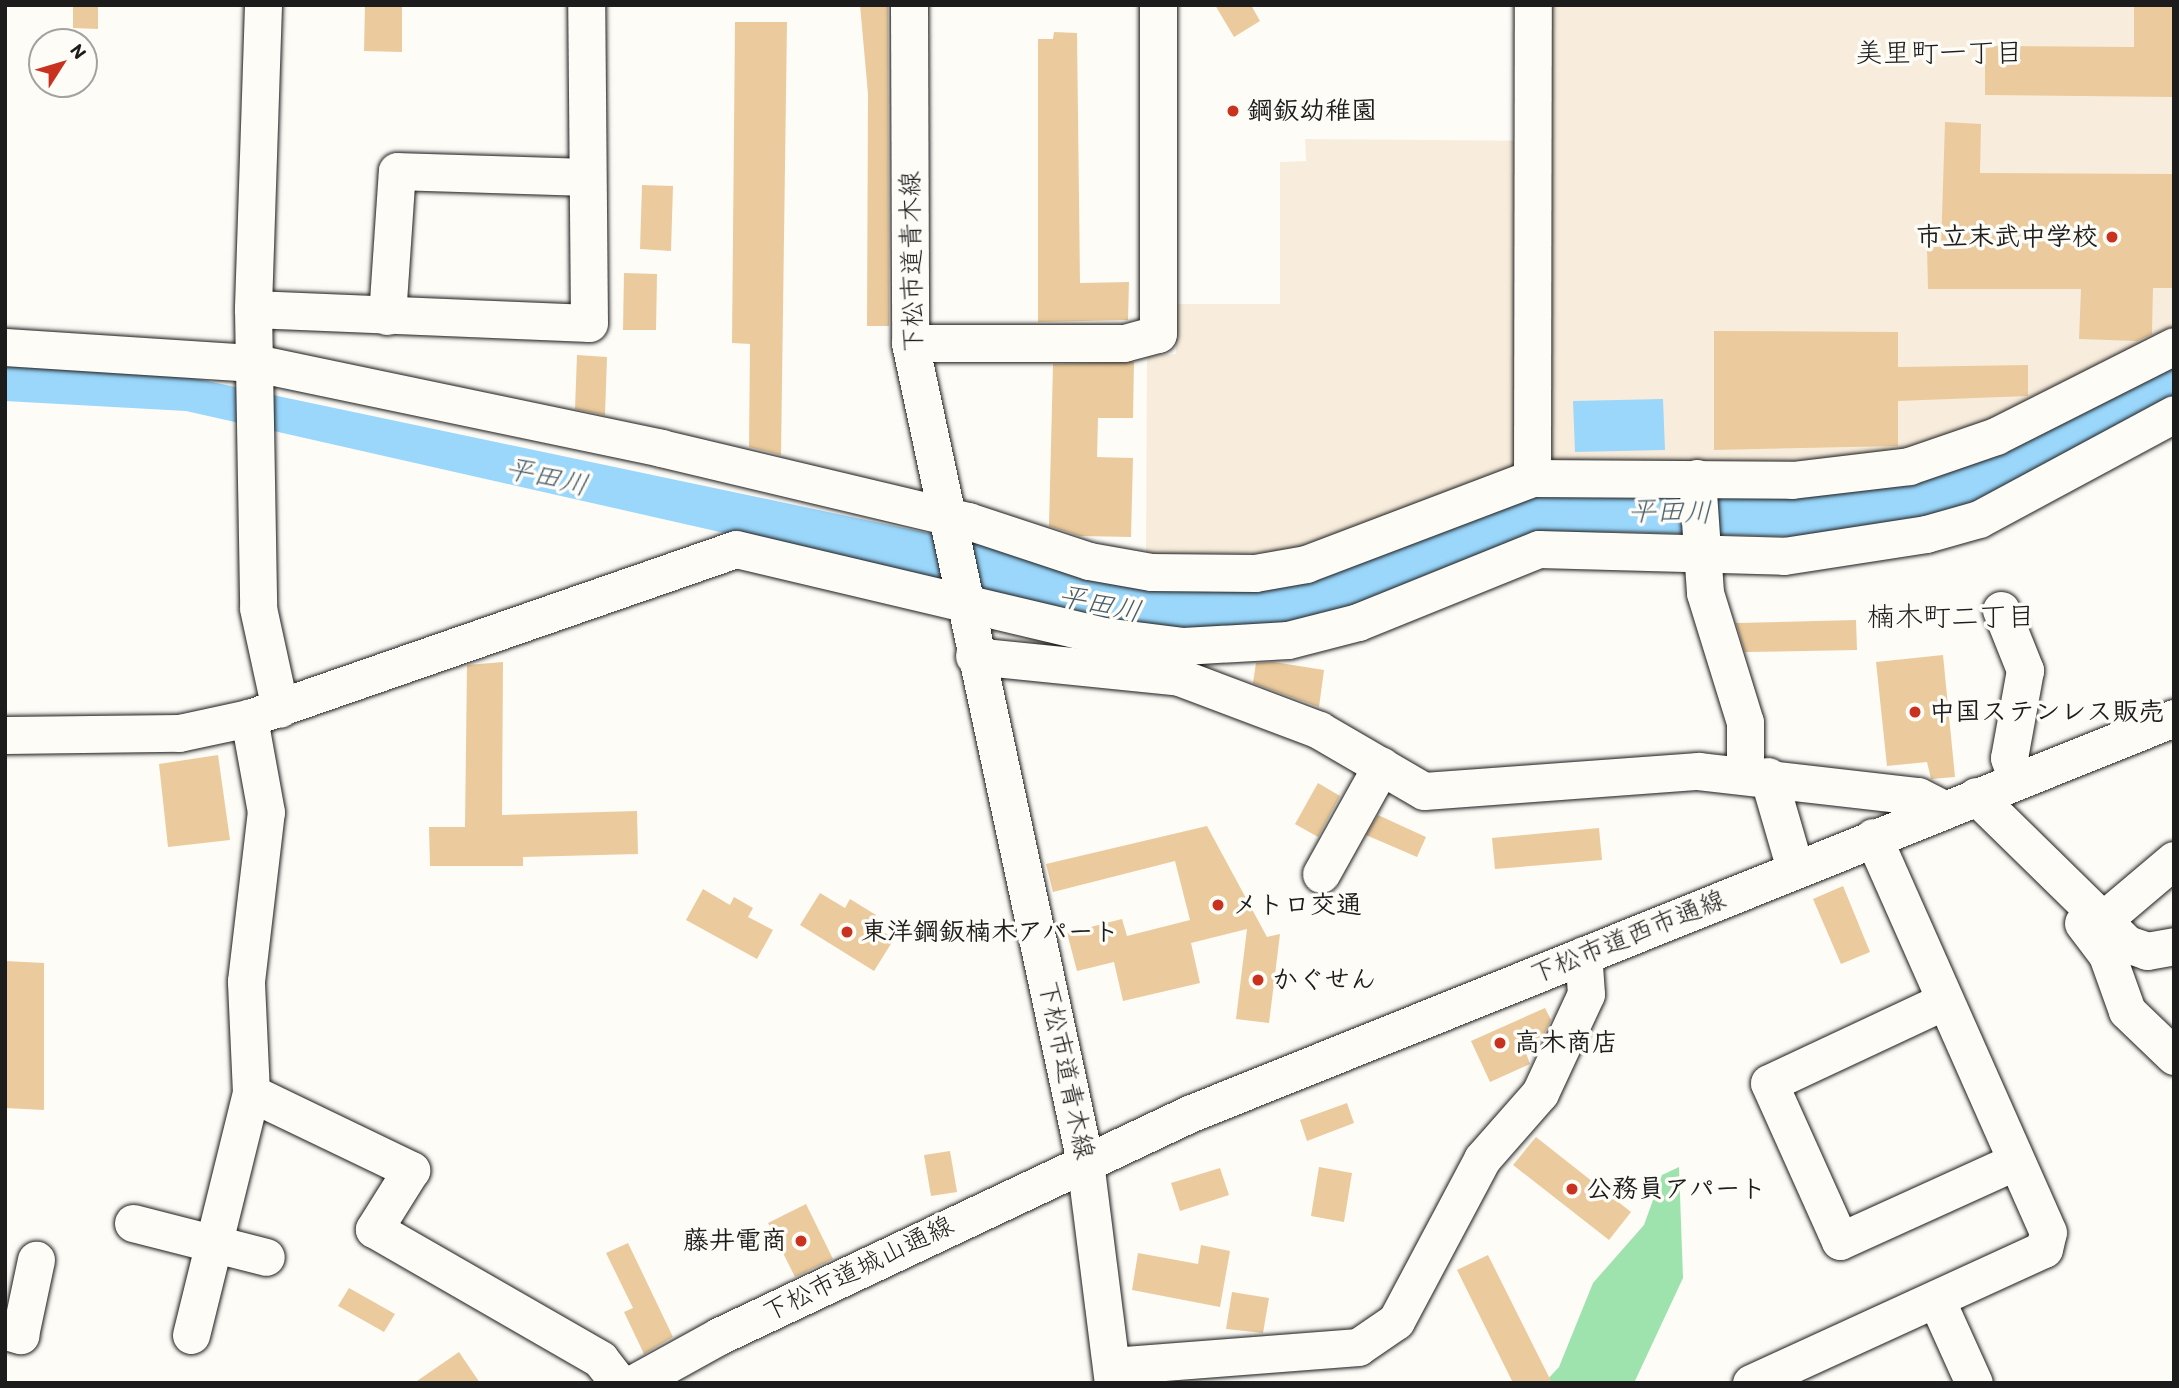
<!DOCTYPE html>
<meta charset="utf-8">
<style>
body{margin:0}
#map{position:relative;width:2179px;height:1388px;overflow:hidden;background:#fdfcf7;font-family:Itim,"Klee One",sans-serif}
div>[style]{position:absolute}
.built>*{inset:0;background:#f8eddc}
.green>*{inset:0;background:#9ee3ae}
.water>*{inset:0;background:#9ad7fb}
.building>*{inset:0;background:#ebcb9d}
.roads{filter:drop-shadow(0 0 2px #1c1c1c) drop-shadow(0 0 2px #1c1c1c)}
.minor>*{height:37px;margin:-18.5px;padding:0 18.5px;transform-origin:18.5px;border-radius:18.5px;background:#fdfcf7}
.dots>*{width:19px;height:19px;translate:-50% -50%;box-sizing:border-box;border:4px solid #fdfcf7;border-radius:50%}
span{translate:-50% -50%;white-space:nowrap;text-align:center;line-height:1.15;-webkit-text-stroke:7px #fdfcf7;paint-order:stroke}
.poi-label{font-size:26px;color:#1c1c1c;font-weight:700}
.left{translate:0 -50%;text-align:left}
.right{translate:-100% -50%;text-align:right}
.street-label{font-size:26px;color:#1c1c1c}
.neighbourhood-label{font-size:28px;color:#1c1c1c}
.water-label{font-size:28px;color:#485d6a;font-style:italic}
.frame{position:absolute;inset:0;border:7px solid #1c1c1c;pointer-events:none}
.north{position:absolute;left:28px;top:28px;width:70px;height:70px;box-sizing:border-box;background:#fdfcf7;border:2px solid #a3a29f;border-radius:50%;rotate:53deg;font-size:19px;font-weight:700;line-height:28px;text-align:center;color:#1c1c1c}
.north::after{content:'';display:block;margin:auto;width:24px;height:32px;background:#c8321e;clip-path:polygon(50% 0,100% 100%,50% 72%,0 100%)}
</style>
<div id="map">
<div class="built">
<i style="clip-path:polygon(1547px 5px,2174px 5px,2174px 336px,1996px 423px,1907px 455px,1302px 553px,1146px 554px,1147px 356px,1176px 354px,1175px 304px,1280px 304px,1280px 162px,1306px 161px,1305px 139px,1543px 141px)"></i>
</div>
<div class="green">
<i style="clip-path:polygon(1679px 1167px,1683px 1278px,1634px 1383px,1544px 1383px,1559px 1367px,1593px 1283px,1644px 1225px,1662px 1175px)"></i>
</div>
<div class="water">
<i style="clip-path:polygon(2174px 362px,2174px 398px,1986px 498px,1915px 519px,1801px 537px,1615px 532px,1538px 537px,1422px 584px,1291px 627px,1179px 636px,186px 411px,5px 401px,5px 363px,169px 373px,1174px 585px,1543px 491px,1778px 496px)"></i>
<i style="clip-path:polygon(1663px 399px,1665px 450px,1575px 452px,1573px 401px)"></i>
</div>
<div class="building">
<i style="clip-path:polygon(73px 5px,98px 5px,98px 29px,73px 28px)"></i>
<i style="clip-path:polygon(365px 5px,402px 5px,402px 52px,364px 51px)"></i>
<i style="clip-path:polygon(860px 5px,888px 5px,889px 326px,867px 326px,868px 94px)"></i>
<i style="clip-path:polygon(1215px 5px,1251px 5px,1260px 21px,1234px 37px)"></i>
<i style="clip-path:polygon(2134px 5px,2174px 5px,2174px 97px,1985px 95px,1985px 46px,2134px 47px)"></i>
<i style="clip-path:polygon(735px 22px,787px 22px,781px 455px,749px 447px,750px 344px,732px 343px)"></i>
<i style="clip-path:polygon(1054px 32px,1077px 33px,1080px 283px,1129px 282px,1128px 320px,1038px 322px,1038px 39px,1053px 39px)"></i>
<i style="clip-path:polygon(1945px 122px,1981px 124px,1980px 173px,2174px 174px,2174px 288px,2153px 288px,2152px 334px,2137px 341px,2079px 339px,2081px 289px,1928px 289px,1927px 247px,1941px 247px)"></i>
<i style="clip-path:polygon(642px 185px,673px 186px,671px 251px,640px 249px)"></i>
<i style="clip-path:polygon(624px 273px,657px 274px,656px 330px,623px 330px)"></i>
<i style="clip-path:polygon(1714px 331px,1898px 332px,1898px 367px,2028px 365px,2028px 396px,1898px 401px,1898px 446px,1714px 450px)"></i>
<i style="clip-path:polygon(577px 355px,607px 357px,605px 415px,575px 409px)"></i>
<i style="clip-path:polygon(1134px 362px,1133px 418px,1098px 418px,1097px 457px,1133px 458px,1131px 537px,1080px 536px,1049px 526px,1053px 364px)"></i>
<i style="clip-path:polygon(1856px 620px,1857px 650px,1745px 652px,1736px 623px)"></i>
<i style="clip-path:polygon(1943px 655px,1955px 777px,1931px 779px,1927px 762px,1887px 766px,1876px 662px)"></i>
<i style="clip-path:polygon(503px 662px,502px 815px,637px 811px,638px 854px,523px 857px,523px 866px,430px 866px,429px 827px,465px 827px,467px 665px)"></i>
<i style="clip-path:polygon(1274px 662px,1324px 670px,1319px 707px,1253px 683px,1256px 663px)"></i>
<i style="clip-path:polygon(218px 755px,230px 840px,168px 847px,159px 764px)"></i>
<i style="clip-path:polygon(1318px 783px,1340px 796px,1318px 837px,1295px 824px)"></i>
<i style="clip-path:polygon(1378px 815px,1426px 837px,1417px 857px,1366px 835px)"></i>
<i style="clip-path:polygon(1207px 826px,1267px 937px,1280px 934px,1269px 1023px,1236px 1019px,1247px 929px,1191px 943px,1200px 983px,1123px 1001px,1114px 962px,1077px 971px,1067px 933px,1122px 919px,1127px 936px,1190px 920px,1175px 861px,1053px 892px,1046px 864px)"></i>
<i style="clip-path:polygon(1599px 828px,1602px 860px,1495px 869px,1492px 838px)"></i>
<i style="clip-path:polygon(1843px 886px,1870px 952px,1841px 964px,1813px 899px)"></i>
<i style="clip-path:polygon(703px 889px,730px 905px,734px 897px,753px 908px,748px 917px,773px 930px,757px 959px,686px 920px)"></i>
<i style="clip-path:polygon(820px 893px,845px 908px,850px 899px,876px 915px,870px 923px,894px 939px,874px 971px,800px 925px)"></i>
<i style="clip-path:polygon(5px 961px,44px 963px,44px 1110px,5px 1108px)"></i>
<i style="clip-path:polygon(1545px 1008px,1551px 1020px,1543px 1036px,1523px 1045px,1530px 1064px,1490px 1082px,1471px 1041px)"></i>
<i style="clip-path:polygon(1347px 1103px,1354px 1123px,1307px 1141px,1300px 1120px)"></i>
<i style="clip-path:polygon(1536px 1137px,1631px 1212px,1609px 1240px,1513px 1165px)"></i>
<i style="clip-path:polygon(950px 1151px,957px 1192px,931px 1196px,924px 1155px)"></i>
<i style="clip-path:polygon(1319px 1167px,1352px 1173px,1344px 1222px,1311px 1216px)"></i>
<i style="clip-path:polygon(1220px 1168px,1229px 1195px,1180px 1211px,1171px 1183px)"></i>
<i style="clip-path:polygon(806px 1204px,833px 1259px,795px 1277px,768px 1223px)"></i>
<i style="clip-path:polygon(628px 1243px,673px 1337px,644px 1354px,624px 1312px,633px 1308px,606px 1253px)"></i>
<i style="clip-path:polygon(1201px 1245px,1230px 1251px,1220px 1307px,1132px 1290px,1138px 1253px,1198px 1264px)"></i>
<i style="clip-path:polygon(1488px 1255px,1552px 1383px,1513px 1383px,1457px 1270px)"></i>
<i style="clip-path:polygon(349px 1288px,395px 1314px,384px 1332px,338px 1306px)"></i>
<i style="clip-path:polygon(1232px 1292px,1269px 1298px,1263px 1333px,1226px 1329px)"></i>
<i style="clip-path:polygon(459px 1352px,480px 1383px,414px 1383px)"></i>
</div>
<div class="roads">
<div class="minor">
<i style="left:263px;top:5px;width:304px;rotate:91.9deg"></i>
<i style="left:253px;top:309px;width:299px;rotate:89deg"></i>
<i style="left:258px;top:608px;width:103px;rotate:77.7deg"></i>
<i style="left:909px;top:5px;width:338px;rotate:89.8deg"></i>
<i style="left:910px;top:343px;width:837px;rotate:77.94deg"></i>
<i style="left:1085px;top:1162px;width:223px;rotate:82.8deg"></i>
<i style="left:253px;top:309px;width:336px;rotate:2.4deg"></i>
<i style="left:589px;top:323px;width:318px;rotate:-90.5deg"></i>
<i style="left:387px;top:316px;width:145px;rotate:-86.1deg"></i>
<i style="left:397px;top:171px;width:188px;rotate:1.8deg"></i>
<i style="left:910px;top:343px;width:214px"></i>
<i style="left:1124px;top:343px;width:35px;rotate:-15deg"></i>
<i style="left:1158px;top:334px;width:329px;rotate:-90deg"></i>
<i style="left:5px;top:347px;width:251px;rotate:3.7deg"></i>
<i style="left:255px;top:363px;width:415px;rotate:11.8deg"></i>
<i style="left:661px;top:448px;width:316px;rotate:13.4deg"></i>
<i style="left:968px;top:521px;width:127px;rotate:18.3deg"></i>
<i style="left:1089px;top:561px;width:63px;rotate:10.1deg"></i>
<i style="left:1151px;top:572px;width:104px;rotate:0.6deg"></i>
<i style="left:1255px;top:573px;width:52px;rotate:-10deg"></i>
<i style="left:1306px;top:564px;width:242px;rotate:-20.8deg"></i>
<i style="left:1532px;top:478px;width:260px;rotate:0.4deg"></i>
<i style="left:1792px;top:480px;width:118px;rotate:-6.8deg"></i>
<i style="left:1909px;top:466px;width:92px;rotate:-19deg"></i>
<i style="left:1996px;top:436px;width:199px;rotate:-26.8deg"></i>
<i style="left:1532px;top:478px;width:473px;rotate:-89.9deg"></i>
<i style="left:1697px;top:478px;width:115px;rotate:86deg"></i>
<i style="left:1705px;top:593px;width:135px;rotate:72.8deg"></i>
<i style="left:1745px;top:722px;width:53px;rotate:90deg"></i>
<i style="left:2001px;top:610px;width:65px;rotate:68.2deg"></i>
<i style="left:2025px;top:670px;width:89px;rotate:100.3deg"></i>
<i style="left:2009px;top:758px;width:23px;rotate:70deg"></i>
<i style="left:974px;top:656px;width:206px;rotate:5.8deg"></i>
<i style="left:1179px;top:677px;width:150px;rotate:20.7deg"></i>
<i style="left:1319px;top:730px;width:121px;rotate:30.2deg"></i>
<i style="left:1424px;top:791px;width:275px;rotate:-4.2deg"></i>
<i style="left:1698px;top:771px;width:221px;rotate:6.5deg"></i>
<i style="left:1918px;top:796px;width:28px;rotate:27deg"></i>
<i style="left:5px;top:735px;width:174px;rotate:-0.7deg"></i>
<i style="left:179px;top:733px;width:72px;rotate:-12.1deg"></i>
<i style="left:249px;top:718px;width:515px;rotate:-19.14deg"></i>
<i style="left:736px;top:549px;width:378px;rotate:13.3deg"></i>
<i style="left:1104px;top:636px;width:80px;rotate:7.2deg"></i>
<i style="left:1183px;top:646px;width:105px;rotate:-3.3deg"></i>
<i style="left:1288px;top:640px;width:72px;rotate:-14.4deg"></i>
<i style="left:1358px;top:622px;width:195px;rotate:-22deg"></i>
<i style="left:1539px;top:549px;width:245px;rotate:1.6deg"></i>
<i style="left:1784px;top:556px;width:144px;rotate:-8.8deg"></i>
<i style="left:1926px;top:534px;width:55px;rotate:-15.8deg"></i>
<i style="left:1979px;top:519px;width:221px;rotate:-28.3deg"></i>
<i style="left:1768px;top:776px;width:97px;rotate:73.8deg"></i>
<i style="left:1976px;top:796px;width:211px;rotate:44.4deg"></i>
<i style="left:2127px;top:944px;width:21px;rotate:19deg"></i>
<i style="left:2147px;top:951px;width:27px;rotate:-10deg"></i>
<i style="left:1321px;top:874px;width:124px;rotate:-60.9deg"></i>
<i style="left:2103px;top:920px;width:93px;rotate:-40.2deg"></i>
<i style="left:2083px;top:923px;width:40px;rotate:53deg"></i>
<i style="left:2107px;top:955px;width:59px;rotate:70.3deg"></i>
<i style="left:2127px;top:1011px;width:65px;rotate:43.8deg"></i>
<i style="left:1944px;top:1001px;width:193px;rotate:154.9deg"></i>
<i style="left:1769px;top:1083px;width:173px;rotate:65.8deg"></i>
<i style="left:1840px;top:1241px;width:193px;rotate:-24.4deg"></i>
<i style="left:251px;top:1093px;width:178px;rotate:25.7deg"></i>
<i style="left:411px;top:1170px;width:70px;rotate:122.1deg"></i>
<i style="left:374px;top:1229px;width:261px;rotate:29.9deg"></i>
<i style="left:600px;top:1359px;width:31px;rotate:52deg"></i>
<i style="left:133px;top:1223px;width:137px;rotate:14.3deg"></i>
<i style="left:1936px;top:1299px;width:92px;rotate:65.7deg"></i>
<i style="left:5px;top:1331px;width:16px;rotate:15deg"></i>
<i style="left:20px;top:1335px;width:77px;rotate:-78deg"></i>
<i style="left:191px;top:1335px;width:249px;rotate:-76.1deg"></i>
<i style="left:251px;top:1093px;width:112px;rotate:-92.6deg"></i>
<i style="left:246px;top:981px;width:170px;rotate:-83.3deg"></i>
<i style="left:266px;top:812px;width:96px;rotate:-100.3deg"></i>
<i style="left:1112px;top:1366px;width:247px;rotate:-4.4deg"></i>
<i style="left:1358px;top:1347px;width:46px;rotate:-34.4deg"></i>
<i style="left:1396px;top:1321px;width:183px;rotate:-62deg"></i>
<i style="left:1482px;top:1159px;width:88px;rotate:-48.7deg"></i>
<i style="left:1540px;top:1093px;width:109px;rotate:-65.1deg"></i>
<i style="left:1586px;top:994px;width:39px;rotate:-94deg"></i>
<i style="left:634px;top:1383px;width:97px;rotate:-28.9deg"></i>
<i style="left:719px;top:1336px;width:520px;rotate:-25.28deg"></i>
<i style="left:1189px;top:1114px;width:1062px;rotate:-21.9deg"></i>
<i style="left:1751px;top:1383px;width:322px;rotate:-24.6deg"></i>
<i style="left:2044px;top:1249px;width:17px;rotate:-77deg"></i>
<i style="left:2048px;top:1232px;width:432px;rotate:-113.9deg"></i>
</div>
</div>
<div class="dots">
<i style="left:1233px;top:111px;background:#c8321e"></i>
<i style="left:2112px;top:237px;background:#c8321e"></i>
<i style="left:1915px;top:712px;background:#c8321e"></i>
<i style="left:1218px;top:905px;background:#c8321e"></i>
<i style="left:847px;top:932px;background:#c8321e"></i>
<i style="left:1258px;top:980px;background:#c8321e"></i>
<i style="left:1500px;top:1043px;background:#c8321e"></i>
<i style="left:1572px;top:1189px;background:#c8321e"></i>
<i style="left:801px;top:1241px;background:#c8321e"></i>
</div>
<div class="poi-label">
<span class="left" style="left:1247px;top:111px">鋼鈑幼稚園</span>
<span class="right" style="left:2098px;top:237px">市立末武中学校</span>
<span class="left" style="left:1929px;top:712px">中国ステンレス販売</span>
<span class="left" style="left:1232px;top:905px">メトロ交通</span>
<span class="left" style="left:861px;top:932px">東洋鋼鈑楠木アパート</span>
<span class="left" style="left:1272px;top:980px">かぐせん</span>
<span class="left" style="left:1514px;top:1043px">高木商店</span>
<span class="left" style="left:1586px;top:1189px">公務員アパート</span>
<span class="right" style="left:787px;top:1241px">藤井電商</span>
</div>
<div class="street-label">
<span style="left:912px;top:262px;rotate:-91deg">下松市道青木線</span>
<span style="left:1628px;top:937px;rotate:-22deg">下松市道西市通線</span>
<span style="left:1066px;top:1070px;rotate:78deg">下松市道青木線</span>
<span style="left:858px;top:1269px;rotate:-26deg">下松市道城山通線</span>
</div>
<div class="neighbourhood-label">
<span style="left:1939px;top:52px">美里町一丁目</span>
<span style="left:1951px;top:616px">楠木町二丁目</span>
</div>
<div class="water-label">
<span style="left:547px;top:476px;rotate:13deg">平田川</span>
<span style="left:1670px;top:511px;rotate:1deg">平田川</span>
<span style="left:1100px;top:603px;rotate:12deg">平田川</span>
</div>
<div class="frame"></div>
<div class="north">N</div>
</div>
